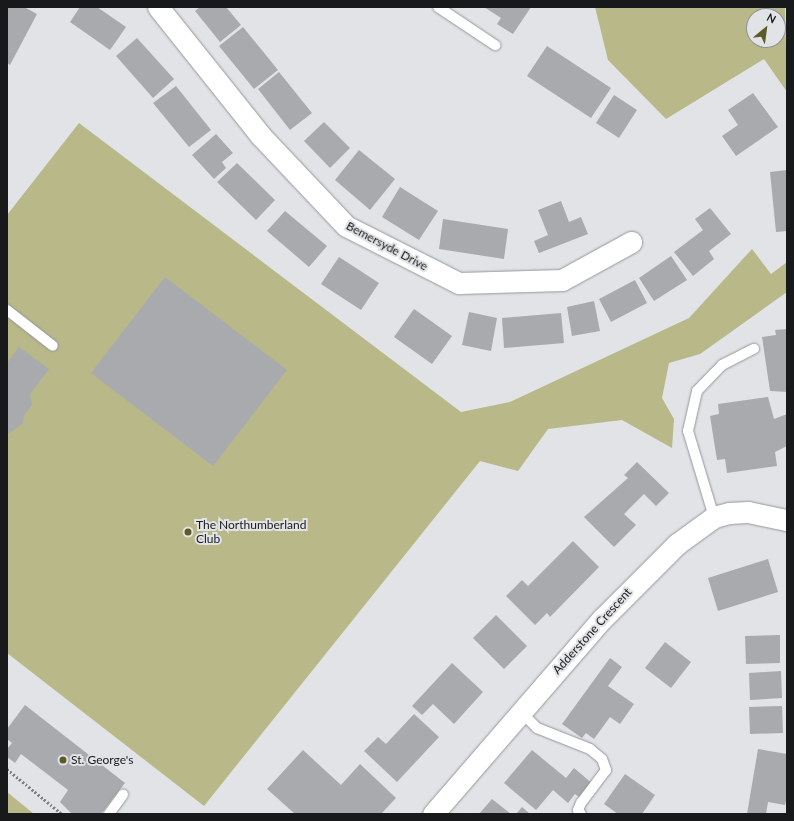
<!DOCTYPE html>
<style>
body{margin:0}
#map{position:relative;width:794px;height:821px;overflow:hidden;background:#e1e3e7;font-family:Lato,sans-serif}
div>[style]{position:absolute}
.green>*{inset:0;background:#b9b889}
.building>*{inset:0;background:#a8aaad}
.path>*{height:2.5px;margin-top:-1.25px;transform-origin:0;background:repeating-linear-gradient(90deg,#7e7f82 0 2px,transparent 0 4px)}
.roads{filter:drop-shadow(0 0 1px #95979a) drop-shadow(0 0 1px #95979a)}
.service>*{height:10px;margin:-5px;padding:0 5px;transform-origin:5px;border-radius:5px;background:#fff}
.minor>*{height:21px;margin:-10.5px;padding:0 10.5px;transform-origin:10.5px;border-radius:10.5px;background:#fff}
.dots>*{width:11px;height:11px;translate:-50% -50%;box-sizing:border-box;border:2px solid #e1e3e7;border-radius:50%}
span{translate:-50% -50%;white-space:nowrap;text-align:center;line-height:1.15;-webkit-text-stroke:4px #e1e3e7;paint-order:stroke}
.street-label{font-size:12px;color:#18191a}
.poi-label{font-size:12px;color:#18191a}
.left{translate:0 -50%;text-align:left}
.frame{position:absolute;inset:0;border:8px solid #18191a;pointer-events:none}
.north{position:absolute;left:746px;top:8px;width:40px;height:40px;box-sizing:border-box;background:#e1e3e7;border:1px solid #919295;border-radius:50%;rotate:29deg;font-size:11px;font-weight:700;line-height:16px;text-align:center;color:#18191a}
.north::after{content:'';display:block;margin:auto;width:14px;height:18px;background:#5c5b28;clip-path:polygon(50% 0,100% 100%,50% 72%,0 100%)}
</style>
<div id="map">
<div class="green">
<i style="clip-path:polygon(evenodd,595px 7px,785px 7px,787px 92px,764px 59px,666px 119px,608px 60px,595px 7px,754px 16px,778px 16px,778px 40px,754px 40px,754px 16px)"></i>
<i style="clip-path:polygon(79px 123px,461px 412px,510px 402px,689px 318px,752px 249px,771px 274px,787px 262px,787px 292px,700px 354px,669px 363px,662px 398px,674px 419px,672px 448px,622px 420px,548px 429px,518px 471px,480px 461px,204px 806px,7px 653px,7px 215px)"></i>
<i style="clip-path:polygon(7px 792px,34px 814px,7px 814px)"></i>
</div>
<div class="building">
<i style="clip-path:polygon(7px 7px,24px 7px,37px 14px,10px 65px,7px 63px)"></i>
<i style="clip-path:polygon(80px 7px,97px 7px,126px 27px,110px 50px,70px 22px)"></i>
<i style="clip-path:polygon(200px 7px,226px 7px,241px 25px,220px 42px,195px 11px)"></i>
<i style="clip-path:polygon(484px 7px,531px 7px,513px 34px,497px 24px,501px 18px)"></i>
<i style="clip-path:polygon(243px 27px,278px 70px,254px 89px,219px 46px)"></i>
<i style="clip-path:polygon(137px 38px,174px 79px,153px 98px,116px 56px)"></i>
<i style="clip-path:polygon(547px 46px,611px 88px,591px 118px,527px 76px)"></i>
<i style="clip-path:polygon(279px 72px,312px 113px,290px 130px,258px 89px)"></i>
<i style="clip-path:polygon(176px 86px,211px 130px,189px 147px,153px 103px)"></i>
<i style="clip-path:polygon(753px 93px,778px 127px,736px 156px,722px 136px,738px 125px,728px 110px)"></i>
<i style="clip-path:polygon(614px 95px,637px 110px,619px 138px,596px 123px)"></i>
<i style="clip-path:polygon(324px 122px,350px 148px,330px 168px,304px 141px)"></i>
<i style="clip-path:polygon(216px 134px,233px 153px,222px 162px,226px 168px,214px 179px,192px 155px)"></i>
<i style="clip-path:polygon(359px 150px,395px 179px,370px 210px,335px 180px)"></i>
<i style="clip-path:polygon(237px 163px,275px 200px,256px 220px,217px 182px)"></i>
<i style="clip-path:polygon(787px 170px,787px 231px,776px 232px,770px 172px)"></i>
<i style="clip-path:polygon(400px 187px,438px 211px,419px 240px,382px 217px)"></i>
<i style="clip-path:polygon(561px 201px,569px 222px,581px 217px,588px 234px,539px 253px,534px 241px,548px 235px,538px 210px)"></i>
<i style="clip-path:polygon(710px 208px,731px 234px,709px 251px,714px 259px,693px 276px,674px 252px,703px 230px,695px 219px)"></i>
<i style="clip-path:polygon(285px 211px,327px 246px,309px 267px,267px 231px)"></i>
<i style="clip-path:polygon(443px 219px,508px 229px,504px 259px,439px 249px)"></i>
<i style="clip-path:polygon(671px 256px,687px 280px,654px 301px,639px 278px)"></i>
<i style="clip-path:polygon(339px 257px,379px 283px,361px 310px,321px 284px)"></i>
<i style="clip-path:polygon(165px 277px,287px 370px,213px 466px,91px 373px)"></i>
<i style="clip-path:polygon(635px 280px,647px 303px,611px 322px,599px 299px)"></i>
<i style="clip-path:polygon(594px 301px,600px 331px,572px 336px,567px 307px)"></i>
<i style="clip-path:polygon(414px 309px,452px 336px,432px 364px,394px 337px)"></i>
<i style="clip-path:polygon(469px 312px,497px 318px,491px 351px,462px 345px)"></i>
<i style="clip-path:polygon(561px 313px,564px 343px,504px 348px,502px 318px)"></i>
<i style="clip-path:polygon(787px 329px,787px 392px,770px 391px,762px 337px,776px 335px,775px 330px)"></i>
<i style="clip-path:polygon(19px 347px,49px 369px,30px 394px,32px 405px,24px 415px,23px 423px,7px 435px,7px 363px)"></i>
<i style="clip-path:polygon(768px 397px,774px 419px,787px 414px,787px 446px,775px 452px,777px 466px,727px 473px,725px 459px,717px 460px,710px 416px,719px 414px,718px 404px)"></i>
<i style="clip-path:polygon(637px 462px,669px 493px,656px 506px,644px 494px,624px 514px,636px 525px,614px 547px,584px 517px,628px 478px,624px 475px)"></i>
<i style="clip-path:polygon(573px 541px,599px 567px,550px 617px,547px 613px,535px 625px,506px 596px,522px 580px,528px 586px)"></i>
<i style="clip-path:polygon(768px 559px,778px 592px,718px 611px,708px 578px)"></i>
<i style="clip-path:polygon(496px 615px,527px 646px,504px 669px,473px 638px)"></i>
<i style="clip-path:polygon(780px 635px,780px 663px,746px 664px,745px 636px)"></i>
<i style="clip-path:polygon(665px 642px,691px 662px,671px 688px,645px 668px)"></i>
<i style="clip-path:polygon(610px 658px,622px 667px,608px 686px,634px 704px,620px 724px,610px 717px,594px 739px,586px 733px,582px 738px,562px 724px)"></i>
<i style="clip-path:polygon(452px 663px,483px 692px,454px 724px,433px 704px,422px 715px,412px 706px)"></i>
<i style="clip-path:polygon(781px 671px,782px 698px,750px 700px,749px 673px)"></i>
<i style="clip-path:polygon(25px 705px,125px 783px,101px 814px,72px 814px,60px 802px,68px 790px,21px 754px,15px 763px,7px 757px,7px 749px,12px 743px,7px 739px,7px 729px)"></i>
<i style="clip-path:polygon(782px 706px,783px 733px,750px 734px,749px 707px)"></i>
<i style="clip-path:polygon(414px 714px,439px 737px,397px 782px,364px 751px,378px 737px,386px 744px)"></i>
<i style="clip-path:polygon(758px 749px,787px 754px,787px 797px,785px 805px,768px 802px,766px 814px,747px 814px)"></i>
<i style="clip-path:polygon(303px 750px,341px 785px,360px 764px,396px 798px,381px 814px,295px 814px,267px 789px)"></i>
<i style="clip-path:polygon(532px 750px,566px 778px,574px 768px,594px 785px,582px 799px,575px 794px,568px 803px,553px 790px,536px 810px,504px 783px)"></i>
<i style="clip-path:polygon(625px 774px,655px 795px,642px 814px,618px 814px,604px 804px)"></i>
<i style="clip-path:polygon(492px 799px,511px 814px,479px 814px)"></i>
<i style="clip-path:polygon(522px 807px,530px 814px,516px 814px)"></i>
</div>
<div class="path">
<i style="left:7px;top:769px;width:71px;rotate:39.3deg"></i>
</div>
<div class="roads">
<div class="service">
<i style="left:438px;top:7px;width:69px;rotate:33.7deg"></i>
<i style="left:7px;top:310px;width:58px;rotate:38deg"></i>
<i style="left:714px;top:517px;width:90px;rotate:-106.8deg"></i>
<i style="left:688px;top:431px;width:41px;rotate:-77.3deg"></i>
<i style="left:697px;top:391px;width:36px;rotate:-46deg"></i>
<i style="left:722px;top:365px;width:36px;rotate:-27deg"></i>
<i style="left:521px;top:712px;width:23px;rotate:45deg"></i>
<i style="left:537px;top:728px;width:57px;rotate:21.6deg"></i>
<i style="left:590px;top:749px;width:16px;rotate:40deg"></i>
<i style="left:602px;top:759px;width:12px;rotate:70deg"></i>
<i style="left:606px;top:770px;width:41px;rotate:127.1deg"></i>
<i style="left:581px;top:803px;width:8px;rotate:113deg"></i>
<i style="left:578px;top:810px;width:5px;rotate:53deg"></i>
<i style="left:109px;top:814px;width:24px;rotate:-54deg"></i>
</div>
<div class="minor">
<i style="left:158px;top:7px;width:164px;rotate:51.4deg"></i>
<i style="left:260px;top:135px;width:125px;rotate:46.6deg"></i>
<i style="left:346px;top:226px;width:127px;rotate:26.8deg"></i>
<i style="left:459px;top:283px;width:103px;rotate:-1.7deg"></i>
<i style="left:562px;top:280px;width:79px;rotate:-28.8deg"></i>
<i style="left:433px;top:814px;width:258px;rotate:-49.1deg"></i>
<i style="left:602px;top:619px;width:106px;rotate:-45deg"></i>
<i style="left:677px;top:544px;width:46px;rotate:-36.1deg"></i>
<i style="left:714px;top:517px;width:16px;rotate:-15deg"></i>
<i style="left:729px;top:513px;width:19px;rotate:-3deg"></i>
<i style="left:748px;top:512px;width:40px;rotate:12deg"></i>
</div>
</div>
<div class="dots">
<i style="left:188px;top:532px;background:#5c5b28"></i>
<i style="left:63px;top:760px;background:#5c5b28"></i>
</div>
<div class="street-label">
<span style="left:387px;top:246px;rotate:28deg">Bemersyde Drive</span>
<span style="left:592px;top:631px;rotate:-48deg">Adderstone Crescent</span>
</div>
<div class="poi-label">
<span class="left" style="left:196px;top:532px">The Northumberland<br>Club</span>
<span class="left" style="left:71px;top:760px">St. George's</span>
</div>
<div class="frame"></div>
<div class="north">N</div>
</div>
